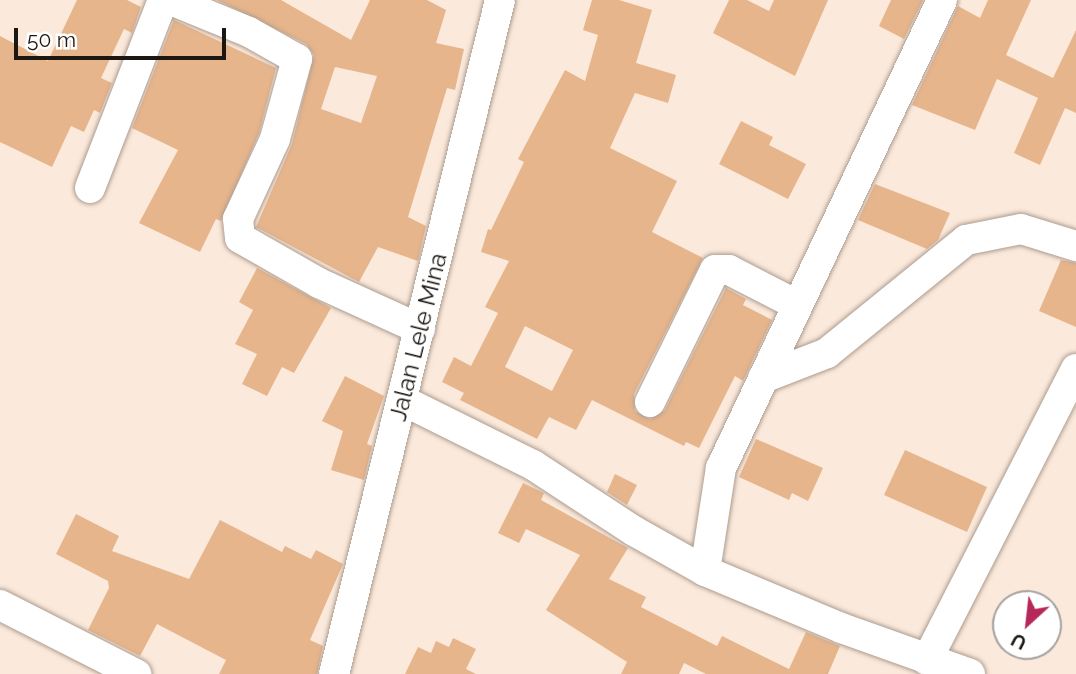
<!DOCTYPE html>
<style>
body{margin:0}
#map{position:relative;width:1076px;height:674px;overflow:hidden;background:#fbe9db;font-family:Raleway,sans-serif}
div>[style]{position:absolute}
.building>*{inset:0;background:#e7b58c}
.roads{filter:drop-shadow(0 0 2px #ac9c8f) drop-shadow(0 0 2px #ac9c8f)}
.minor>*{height:30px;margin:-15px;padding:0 15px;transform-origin:15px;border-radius:15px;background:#fff}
span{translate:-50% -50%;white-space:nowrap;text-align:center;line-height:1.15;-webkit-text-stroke:5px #fff;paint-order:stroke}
.street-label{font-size:24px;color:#1d1712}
.north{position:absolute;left:992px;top:590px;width:70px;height:70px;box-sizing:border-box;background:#fff;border:2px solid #a5a2a0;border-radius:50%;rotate:207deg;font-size:19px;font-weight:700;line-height:28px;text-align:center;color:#1d1712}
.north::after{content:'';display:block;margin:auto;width:24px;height:32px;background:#b62859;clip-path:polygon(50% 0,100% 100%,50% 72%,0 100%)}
.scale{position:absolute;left:14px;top:28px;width:212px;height:32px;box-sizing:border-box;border:4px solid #1d1712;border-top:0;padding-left:9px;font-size:21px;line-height:24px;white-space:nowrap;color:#1d1712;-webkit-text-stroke:5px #fff;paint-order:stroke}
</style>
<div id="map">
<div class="building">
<i style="clip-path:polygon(77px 0,127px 0,141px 7px,132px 33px,124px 29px,101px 78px,112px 83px,100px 113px,94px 110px,84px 132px,71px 126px,52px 167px,0 142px,0 36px,48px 61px)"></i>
<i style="clip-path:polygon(evenodd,217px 0,281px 0,351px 40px,370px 0,427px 0,446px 10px,436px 43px,464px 49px,455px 90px,447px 88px,408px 217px,426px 226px,418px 261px,378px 247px,359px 282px,256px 227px,292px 144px,314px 55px,306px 44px,217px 0,335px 67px,377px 76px,361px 123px,321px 109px,335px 67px)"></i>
<i style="clip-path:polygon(evenodd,592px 0,619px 0,652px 10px,636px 63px,676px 75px,668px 103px,635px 93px,610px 148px,677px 181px,652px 232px,703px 258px,634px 394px,635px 411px,650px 419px,665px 410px,726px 288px,746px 299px,743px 305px,772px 320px,743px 381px,735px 376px,699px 448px,686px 442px,684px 446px,592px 400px,576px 430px,549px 417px,537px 439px,460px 400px,464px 393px,442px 382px,454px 357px,471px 366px,498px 313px,485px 307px,509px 261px,481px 252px,488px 229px,491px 230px,524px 162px,518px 159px,565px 70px,585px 81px,598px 35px,583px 30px,592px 0,525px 326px,573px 350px,552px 391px,505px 367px,525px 326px)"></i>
<i style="clip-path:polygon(729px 0,747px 0,769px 11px,774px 0,828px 0,795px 76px,713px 33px)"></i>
<i style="clip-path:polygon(891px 0,923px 0,904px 39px,879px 26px)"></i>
<i style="clip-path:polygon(988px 0,1031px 0,1006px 55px,1053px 78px,1076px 30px,1076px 113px,1065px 108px,1040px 165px,1014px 153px,1038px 98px,997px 79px,975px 130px,912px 105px,958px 6px,980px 18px)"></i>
<i style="clip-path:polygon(174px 20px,276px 68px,259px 133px,221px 221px,216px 219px,200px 252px,139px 223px,178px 150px,132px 128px)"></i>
<i style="clip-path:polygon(741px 121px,773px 137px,769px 145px,806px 164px,788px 199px,719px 164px)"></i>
<i style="clip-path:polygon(875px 184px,950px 213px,938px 240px,927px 249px,858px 220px)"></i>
<i style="clip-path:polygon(1061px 260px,1076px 263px,1076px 327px,1039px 311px)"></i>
<i style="clip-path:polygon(257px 268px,331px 308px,294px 373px,282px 367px,267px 396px,242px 384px,257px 354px,235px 344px,253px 310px,239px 302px)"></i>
<i style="clip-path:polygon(345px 376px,384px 396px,367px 444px,372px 446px,364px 480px,331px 470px,343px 431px,322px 421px)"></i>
<i style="clip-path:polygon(756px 439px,823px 468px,808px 501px,792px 493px,789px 500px,739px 477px)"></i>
<i style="clip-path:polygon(905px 450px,987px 487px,967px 532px,884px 495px)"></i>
<i style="clip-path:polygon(615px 474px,637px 485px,627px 505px,607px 492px)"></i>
<i style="clip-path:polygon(523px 483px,544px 493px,541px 500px,628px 548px,609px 579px,646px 597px,641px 607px,717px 646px,722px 636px,789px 669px,806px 632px,840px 646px,828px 674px,706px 674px,684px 663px,679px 674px,621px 674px,627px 662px,546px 610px,580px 555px,526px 529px,519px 543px,498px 533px)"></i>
<i style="clip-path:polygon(76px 514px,119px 536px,112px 551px,189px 579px,220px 520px,282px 552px,285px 546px,311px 559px,316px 550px,343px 564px,310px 640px,323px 646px,317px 674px,219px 674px,226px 660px,157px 624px,140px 656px,88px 630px,109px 588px,108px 581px,56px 554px)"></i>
<i style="clip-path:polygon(453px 638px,476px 649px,466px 669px,476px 674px,405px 674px,418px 647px,431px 653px,436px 641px,449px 647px)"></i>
</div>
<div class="roads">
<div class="minor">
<i style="left:171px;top:0;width:84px;rotate:22.3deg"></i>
<i style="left:249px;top:32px;width:55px;rotate:29.4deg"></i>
<i style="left:297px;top:59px;width:83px;rotate:105.4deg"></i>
<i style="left:275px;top:139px;width:88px;rotate:114.8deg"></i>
<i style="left:238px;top:219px;width:19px;rotate:84deg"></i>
<i style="left:240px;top:238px;width:91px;rotate:29.7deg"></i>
<i style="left:319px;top:283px;width:111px;rotate:24.5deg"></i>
<i style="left:90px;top:188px;width:202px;rotate:-68.8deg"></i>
<i style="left:763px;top:378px;width:69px;rotate:-21.3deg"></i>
<i style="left:827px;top:353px;width:179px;rotate:-39.1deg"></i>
<i style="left:966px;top:240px;width:56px;rotate:-11.3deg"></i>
<i style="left:1021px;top:229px;width:58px;rotate:17.2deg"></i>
<i style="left:402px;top:400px;width:146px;rotate:26.4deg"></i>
<i style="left:533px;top:465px;width:121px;rotate:33.2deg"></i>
<i style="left:634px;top:531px;width:81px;rotate:29.4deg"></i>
<i style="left:705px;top:571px;width:147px;rotate:22.7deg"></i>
<i style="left:841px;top:628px;width:137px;rotate:19.6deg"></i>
<i style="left:650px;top:402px;width:147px;rotate:-63.8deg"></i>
<i style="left:715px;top:270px;width:14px"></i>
<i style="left:729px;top:270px;width:76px;rotate:27.2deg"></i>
<i style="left:705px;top:571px;width:104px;rotate:-81.2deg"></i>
<i style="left:721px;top:468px;width:518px;rotate:-64.72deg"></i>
<i style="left:0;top:605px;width:153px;rotate:26.9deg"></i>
<i style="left:927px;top:660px;width:327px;rotate:-62.9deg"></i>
<i style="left:334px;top:674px;width:694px;rotate:-76.16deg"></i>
</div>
</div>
<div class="street-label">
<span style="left:418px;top:337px;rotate:-76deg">Jalan Lele Mina</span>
</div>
<div class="north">U</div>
<div class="scale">50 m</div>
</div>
